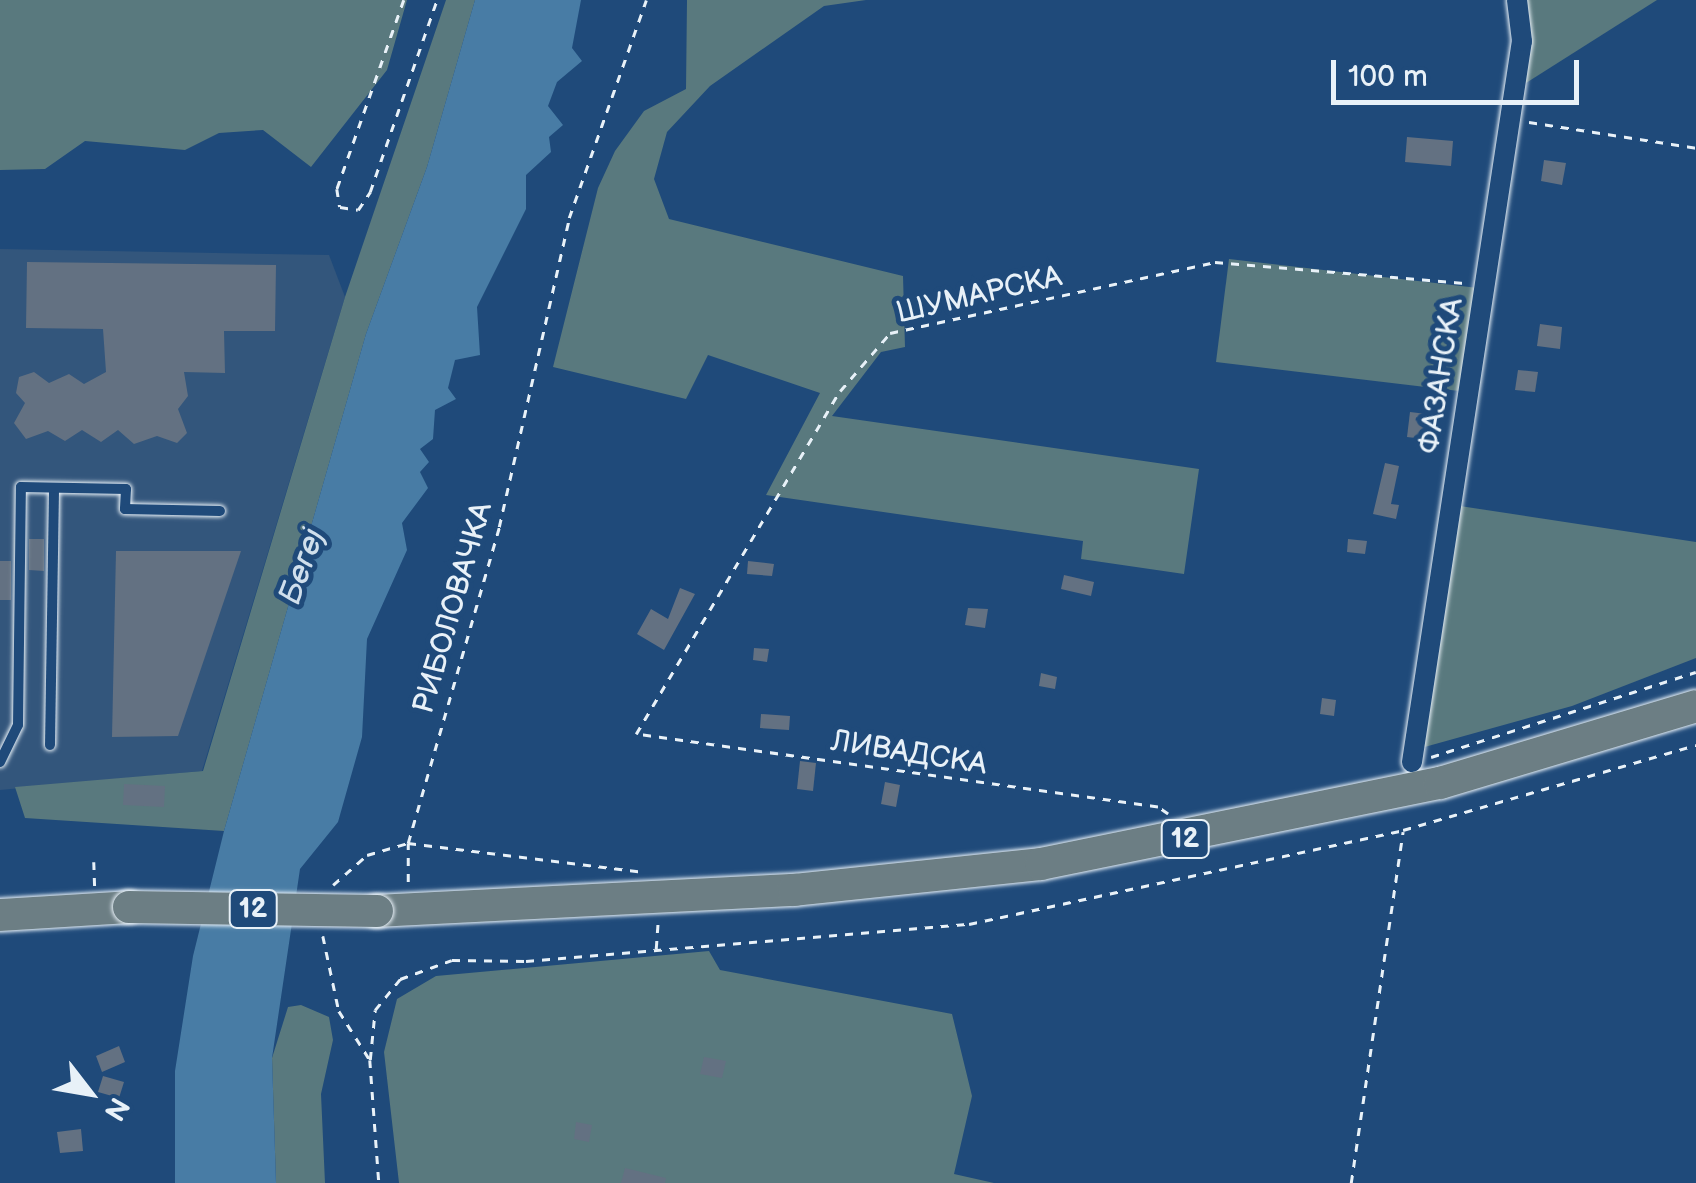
<!DOCTYPE html>
<meta charset="utf-8">
<style>
body{margin:0}
#map{position:relative;width:1696px;height:1183px;overflow:hidden;background:#1f4a7a;font-family:"Balsamiq Sans",sans-serif}
div>[style]{position:absolute}
.built>*{inset:0;background:#33567c}
.green>*{inset:0;background:#59797e}
.water>*{inset:0;background:#487ca5}
.building>*{inset:0;background:#637182}
.path>*{height:2.5px;margin-top:-1.25px;transform-origin:0;background:repeating-linear-gradient(90deg,#e8f1f8 0 8px,transparent 0 16px)}
.roads{filter:drop-shadow(0 0 2px #e8f1f8) drop-shadow(0 0 2px #e8f1f8)}
.lane>*{height:10px;margin:-5px;padding:0 5px;transform-origin:5px;border-radius:5px;background:#1f4a7a}
.street>*{height:20px;margin:-10px;padding:0 10px;transform-origin:10px;border-radius:10px;background:#1f4a7a}
.primary>*{height:32px;margin:-16px;padding:0 16px;transform-origin:16px;border-radius:16px;background:#6c7e84}
.bridges{filter:drop-shadow(0 0 2px #e8f1f8) drop-shadow(0 0 2px #e8f1f8)}
.primary-bridge>*{height:32px;margin:-16px;padding:0 16px;transform-origin:16px;border-radius:16px;background:#6c7e84}
span{translate:-50% -50%;white-space:nowrap;text-align:center;line-height:1.15;-webkit-text-stroke:10px #1f4a7a;paint-order:stroke}
.shield-label span{padding:2px 8px;background:#1f4a7a;border:2px solid;border-radius:8px;-webkit-text-stroke-width:0}
.shield-label{font-size:28px;color:#e8f1f8;font-weight:700}
.street-label{font-size:30px;color:#e8f1f8}
.water-label{font-size:32px;color:#d0dfec;font-style:italic}
.north{position:absolute;left:40px;top:1043px;width:100px;height:100px;-webkit-text-stroke:8px #1f4a7a;paint-order:stroke;rotate:121deg;font-size:28px;font-weight:700;line-height:40px;text-align:center;color:#e8f1f8}
.north::after{content:'';display:block;margin:auto;width:35px;height:45px;background:#e8f1f8;clip-path:polygon(50% 0,100% 100%,50% 72%,0 100%)}
.scale{position:absolute;left:1331px;top:60px;width:248px;height:45px;box-sizing:border-box;border:5px solid #e8f1f8;border-top:0;padding-left:12px;font-size:30px;line-height:35px;white-space:nowrap;color:#e8f1f8;-webkit-text-stroke:8px #1f4a7a;paint-order:stroke}
</style>
<div id="map">
<div class="built">
<i style="clip-path:polygon(0 249px,329px 255px,345px 297px,202px 771px,0 790px)"></i>
</div>
<div class="green">
<i style="clip-path:polygon(0 0,407px 0,387px 70px,311px 167px,263px 130px,219px 133px,185px 150px,85px 141px,45px 169px,0 170px)"></i>
<i style="clip-path:polygon(446px 0,475px 0,427px 167px,366px 334px,224px 831px,25px 818px,15px 787px,203px 771px,345px 297px)"></i>
<i style="clip-path:polygon(687px 0,866px 0,824px 6px,710px 86px,667px 132px,654px 179px,669px 219px,903px 276px,905px 347px,881px 352px,832px 416px,1199px 469px,1184px 574px,1081px 559px,1083px 541px,766px 495px,820px 393px,708px 355px,686px 399px,553px 367px,598px 188px,615px 151px,644px 111px,686px 89px)"></i>
<i style="clip-path:polygon(1523px 0,1657px 0,1526px 83px)"></i>
<i style="clip-path:polygon(1229px 259px,1478px 288px,1459px 391px,1216px 362px)"></i>
<i style="clip-path:polygon(1460px 506px,1696px 542px,1696px 658px,1572px 706px,1421px 748px)"></i>
<i style="clip-path:polygon(709px 951px,720px 970px,952px 1014px,972px 1096px,954px 1174px,994px 1183px,399px 1183px,384px 1052px,397px 999px,436px 976px)"></i>
<i style="clip-path:polygon(301px 1005px,329px 1017px,333px 1040px,321px 1094px,325px 1183px,276px 1183px,272px 1058px,288px 1007px)"></i>
</div>
<div class="water">
<i style="clip-path:polygon(475px 0,581px 0,572px 48px,582px 61px,557px 82px,548px 106px,563px 125px,549px 137px,551px 152px,526px 175px,526px 209px,477px 307px,480px 355px,455px 360px,448px 388px,456px 399px,435px 410px,433px 439px,420px 449px,429px 462px,420px 472px,428px 488px,402px 523px,407px 550px,367px 639px,362px 737px,338px 822px,300px 869px,272px 1058px,276px 1183px,175px 1183px,175px 1071px,193px 956px,224px 831px,366px 334px,427px 167px)"></i>
</div>
<div class="building">
<i style="clip-path:polygon(1407px 137px,1453px 141px,1451px 166px,1405px 162px)"></i>
<i style="clip-path:polygon(1544px 160px,1566px 163px,1562px 185px,1541px 181px)"></i>
<i style="clip-path:polygon(27px 262px,276px 265px,275px 331px,224px 331px,225px 373px,184px 372px,188px 396px,178px 409px,187px 433px,177px 443px,157px 436px,134px 444px,118px 430px,101px 442px,82px 430px,65px 441px,48px 431px,26px 439px,14px 423px,25px 403px,16px 393px,19px 377px,34px 372px,49px 383px,69px 374px,84px 384px,106px 372px,103px 329px,26px 328px)"></i>
<i style="clip-path:polygon(1540px 324px,1562px 327px,1560px 349px,1537px 346px)"></i>
<i style="clip-path:polygon(1518px 370px,1538px 372px,1535px 392px,1515px 390px)"></i>
<i style="clip-path:polygon(1410px 412px,1435px 415px,1432px 440px,1407px 437px)"></i>
<i style="clip-path:polygon(1385px 463px,1399px 466px,1391px 504px,1399px 505px,1396px 519px,1373px 514px)"></i>
<i style="clip-path:polygon(29px 539px,44px 539px,44px 571px,29px 570px)"></i>
<i style="clip-path:polygon(1348px 539px,1367px 541px,1365px 554px,1347px 552px)"></i>
<i style="clip-path:polygon(116px 551px,241px 551px,178px 736px,112px 737px)"></i>
<i style="clip-path:polygon(0 561px,11px 561px,11px 600px,0 600px)"></i>
<i style="clip-path:polygon(748px 561px,774px 564px,772px 576px,747px 574px)"></i>
<i style="clip-path:polygon(1064px 575px,1094px 582px,1091px 596px,1061px 589px)"></i>
<i style="clip-path:polygon(680px 588px,695px 594px,664px 650px,637px 634px,651px 609px,668px 619px)"></i>
<i style="clip-path:polygon(968px 608px,988px 609px,985px 628px,965px 625px)"></i>
<i style="clip-path:polygon(754px 648px,769px 649px,767px 662px,753px 660px)"></i>
<i style="clip-path:polygon(1041px 673px,1057px 677px,1055px 689px,1039px 686px)"></i>
<i style="clip-path:polygon(1322px 698px,1336px 700px,1334px 716px,1320px 714px)"></i>
<i style="clip-path:polygon(761px 714px,790px 716px,789px 730px,760px 728px)"></i>
<i style="clip-path:polygon(800px 761px,816px 763px,813px 791px,797px 789px)"></i>
<i style="clip-path:polygon(885px 782px,900px 785px,896px 807px,881px 804px)"></i>
<i style="clip-path:polygon(124px 784px,165px 786px,164px 807px,123px 805px)"></i>
<i style="clip-path:polygon(119px 1046px,125px 1062px,102px 1072px,96px 1056px)"></i>
<i style="clip-path:polygon(704px 1057px,726px 1061px,722px 1078px,700px 1074px)"></i>
<i style="clip-path:polygon(103px 1076px,124px 1082px,119px 1098px,98px 1092px)"></i>
<i style="clip-path:polygon(576px 1122px,592px 1125px,589px 1142px,574px 1139px)"></i>
<i style="clip-path:polygon(81px 1129px,83px 1151px,60px 1153px,57px 1132px)"></i>
<i style="clip-path:polygon(625px 1168px,666px 1178px,665px 1183px,621px 1183px)"></i>
</div>
<div class="path">
<i style="left:404px;top:0;width:201px;rotate:109.5deg"></i>
<i style="left:337px;top:189px;width:18px;rotate:81deg"></i>
<i style="left:340px;top:207px;width:18px;rotate:9deg"></i>
<i style="left:358px;top:210px;width:22px;rotate:-56deg"></i>
<i style="left:370px;top:192px;width:203px;rotate:-70.8deg"></i>
<i style="left:1529px;top:122px;width:169px;rotate:8.8deg"></i>
<i style="left:1431px;top:757px;width:278px;rotate:-17.8deg"></i>
<i style="left:1168px;top:814px;width:12px;rotate:-145deg"></i>
<i style="left:1158px;top:807px;width:527px;rotate:-172.04deg"></i>
<i style="left:636px;top:734px;width:399px;rotate:-59.3deg"></i>
<i style="left:840px;top:391px;width:77px;rotate:-49.2deg"></i>
<i style="left:890px;top:333px;width:333px;rotate:-12.3deg"></i>
<i style="left:1215px;top:262px;width:250px;rotate:4.8deg"></i>
<i style="left:94px;top:862px;width:24px;rotate:88deg"></i>
<i style="left:408px;top:882px;width:39px;rotate:-90deg"></i>
<i style="left:408px;top:843px;width:238px;rotate:7deg"></i>
<i style="left:333px;top:885px;width:45px;rotate:-41.4deg"></i>
<i style="left:367px;top:855px;width:43px;rotate:-16.3deg"></i>
<i style="left:408px;top:843px;width:329px;rotate:-73.9deg"></i>
<i style="left:499px;top:527px;width:317px;rotate:-77.2deg"></i>
<i style="left:569px;top:218px;width:231px;rotate:-70.5deg"></i>
<i style="left:323px;top:936px;width:77px;rotate:78deg"></i>
<i style="left:339px;top:1011px;width:58px;rotate:57.7deg"></i>
<i style="left:370px;top:1060px;width:123px;rotate:85.8deg"></i>
<i style="left:656px;top:949px;width:27px;rotate:-86deg"></i>
<i style="left:370px;top:1060px;width:50px;rotate:-84.3deg"></i>
<i style="left:375px;top:1010px;width:40px;rotate:-51deg"></i>
<i style="left:400px;top:979px;width:55px;rotate:-20.1deg"></i>
<i style="left:452px;top:960px;width:74px;rotate:0.8deg"></i>
<i style="left:526px;top:961px;width:445px;rotate:-4.8deg"></i>
<i style="left:969px;top:924px;width:444px;rotate:-12.2deg"></i>
<i style="left:1403px;top:830px;width:305px;rotate:-16.2deg"></i>
<i style="left:1351px;top:1183px;width:355px;rotate:-81.6deg"></i>
</div>
<div class="roads">
<div class="lane">
<i style="left:50px;top:745px;width:257px;rotate:-89.1deg"></i>
<i style="left:0;top:762px;width:41px;rotate:-64.1deg"></i>
<i style="left:18px;top:725px;width:238px;rotate:-89.3deg"></i>
<i style="left:21px;top:487px;width:105px;rotate:1.1deg"></i>
<i style="left:126px;top:489px;width:20px;rotate:93deg"></i>
<i style="left:125px;top:509px;width:95px;rotate:1.2deg"></i>
</div>
<div class="street">
<i style="left:1412px;top:762px;width:729px;rotate:-81.33deg"></i>
<i style="left:1522px;top:41px;width:41px;rotate:-97deg"></i>
</div>
<div class="primary">
<i style="left:377px;top:911px;width:418px;rotate:-2.9deg"></i>
<i style="left:794px;top:890px;width:248px;rotate:-6deg"></i>
<i style="left:1041px;top:864px;width:407px;rotate:-11.5deg"></i>
<i style="left:1440px;top:783px;width:267px;rotate:-16.7deg"></i>
<i style="left:0;top:915px;width:129px;rotate:-3.5deg"></i>
</div>
</div>
<div class="bridges">
<div class="primary-bridge">
<i style="left:129px;top:907px;width:248px;rotate:0.9deg"></i>
</div>
</div>
<div class="shield-label">
<span style="left:1185px;top:839px">12</span>
<span style="left:253px;top:909px">12</span>
</div>
<div class="street-label">
<span style="left:979px;top:295px;rotate:-13deg">ШУМАРСКА</span>
<span style="left:1441px;top:376px;rotate:-81deg">ФАЗАНСКА</span>
<span style="left:453px;top:608px;rotate:-74deg">РИБОЛОВАЧКА</span>
<span style="left:909px;top:753px;rotate:9deg">ЛИВАДСКА</span>
</div>
<div class="water-label">
<span style="left:303px;top:567px;rotate:-70deg">Бегеј</span>
</div>
<div class="north">N</div>
<div class="scale">100 m</div>
</div>
